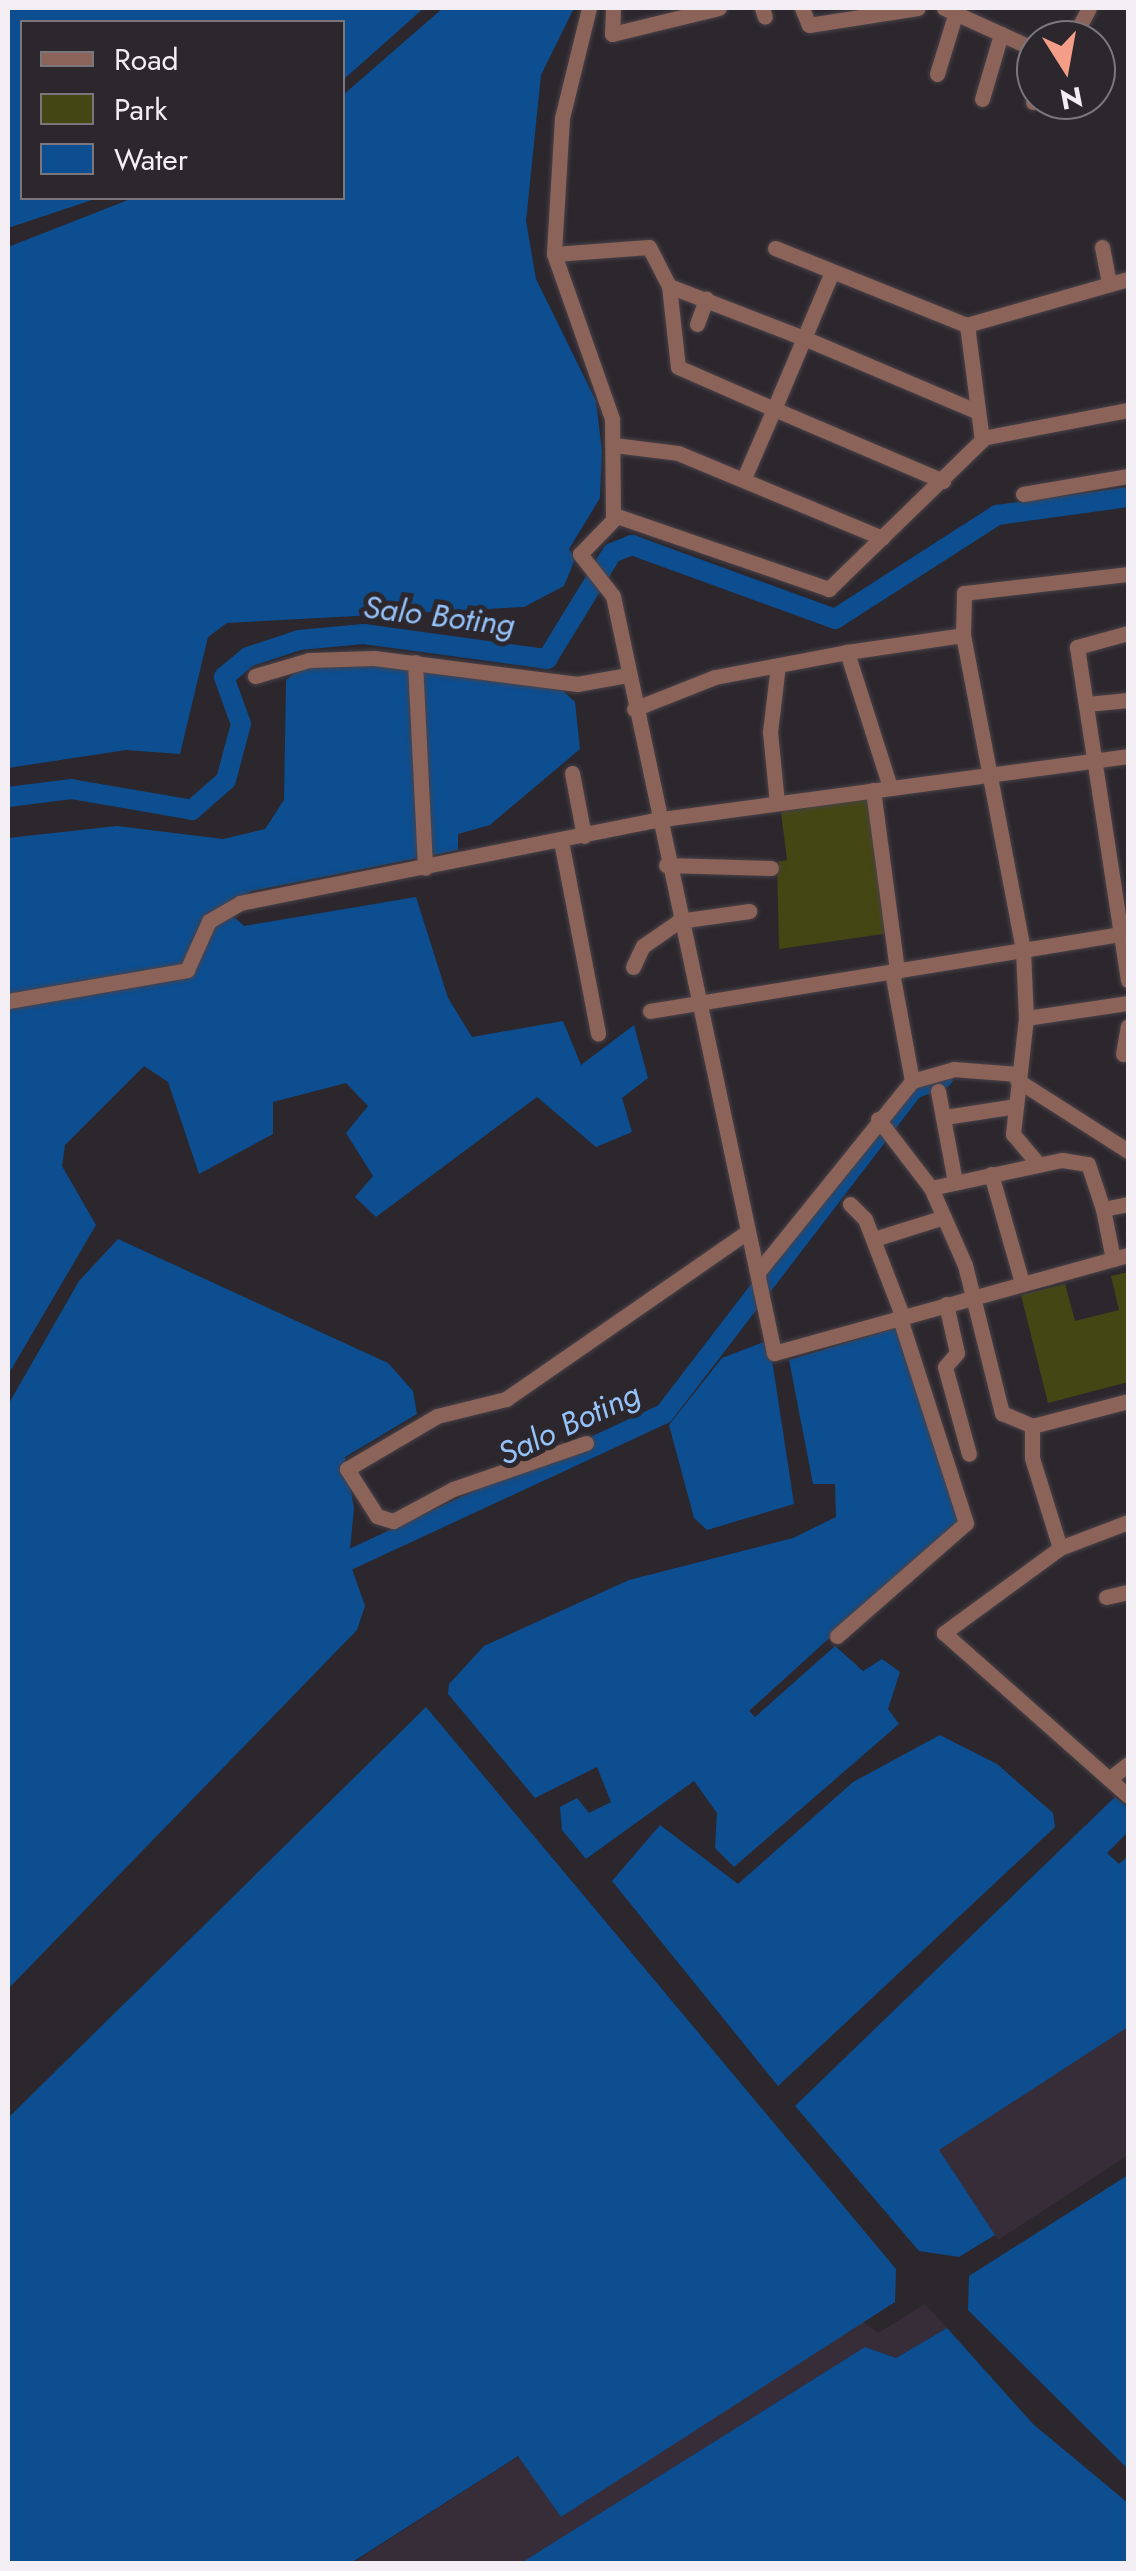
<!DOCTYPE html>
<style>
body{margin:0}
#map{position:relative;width:1136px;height:2571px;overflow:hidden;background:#2c262d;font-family:Jost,sans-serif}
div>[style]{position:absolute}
.built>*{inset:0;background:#372d39}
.green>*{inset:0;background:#444713}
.water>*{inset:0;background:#0c4e90}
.river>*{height:20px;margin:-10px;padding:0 10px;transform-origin:10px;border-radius:10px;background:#0c4e90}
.roads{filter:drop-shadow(0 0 2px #484249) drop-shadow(0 0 2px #484249)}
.minor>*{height:15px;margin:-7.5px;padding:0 7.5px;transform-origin:7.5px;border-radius:7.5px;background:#8c6358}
span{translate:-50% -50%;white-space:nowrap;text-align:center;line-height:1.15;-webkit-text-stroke:10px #2c262d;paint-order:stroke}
.water-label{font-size:32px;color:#94c2f9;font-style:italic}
.frame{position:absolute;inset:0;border:10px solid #f2eef3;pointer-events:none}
.legend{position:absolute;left:20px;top:20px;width:325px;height:180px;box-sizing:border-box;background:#2c262d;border:2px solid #7b767c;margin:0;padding:12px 18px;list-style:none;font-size:30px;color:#f2eef3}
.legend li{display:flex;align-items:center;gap:20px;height:50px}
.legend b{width:50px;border:2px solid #7b767c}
.north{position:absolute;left:1016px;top:20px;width:100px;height:100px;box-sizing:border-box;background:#2c262d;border:2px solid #7b767c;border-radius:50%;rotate:169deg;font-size:28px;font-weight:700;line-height:40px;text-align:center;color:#f2eef3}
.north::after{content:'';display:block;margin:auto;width:35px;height:45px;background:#f49e88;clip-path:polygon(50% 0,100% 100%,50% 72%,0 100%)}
</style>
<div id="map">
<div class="built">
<i style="clip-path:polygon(1128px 2027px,1128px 2155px,998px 2240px,938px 2150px)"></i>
<i style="clip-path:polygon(925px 2304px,947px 2328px,896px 2358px,865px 2347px,521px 2563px,351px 2564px,519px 2456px,561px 2517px,862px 2321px,878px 2333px)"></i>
</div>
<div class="green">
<i style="clip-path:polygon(871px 799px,890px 933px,779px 949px,777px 862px,787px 860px,781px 812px)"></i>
<i style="clip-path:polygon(1128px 1272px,1128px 1382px,1048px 1403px,1021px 1295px,1065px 1284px,1075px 1321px,1119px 1310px,1111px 1276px)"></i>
</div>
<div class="water">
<i style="clip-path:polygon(8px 8px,424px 8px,343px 80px,342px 22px,22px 22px,22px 198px,98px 198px,8px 228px)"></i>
<i style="clip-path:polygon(443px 8px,574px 8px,541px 75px,526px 221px,536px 279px,596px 401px,602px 451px,600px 498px,569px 549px,575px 559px,564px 586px,524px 607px,227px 623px,208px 637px,180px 754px,126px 750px,8px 768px,8px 247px,133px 198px,342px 198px,343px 95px)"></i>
<i style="clip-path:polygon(361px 664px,562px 690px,575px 702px,580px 749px,490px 825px,458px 834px,458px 850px,251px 891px,224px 908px,244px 926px,416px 897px,448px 998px,472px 1037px,563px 1021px,581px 1065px,634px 1025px,648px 1078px,622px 1098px,632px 1132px,596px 1147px,537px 1097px,376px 1217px,355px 1197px,373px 1176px,346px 1133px,368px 1106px,346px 1083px,273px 1102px,273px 1134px,199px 1174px,168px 1082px,144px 1066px,65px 1145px,62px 1166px,96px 1225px,8px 1375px,8px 838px,117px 826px,223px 839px,265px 829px,284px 800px,286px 680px,301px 668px)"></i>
<i style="clip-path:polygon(118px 1239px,388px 1363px,413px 1391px,417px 1414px,345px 1457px,354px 1508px,349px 1560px,365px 1606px,357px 1630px,8px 1989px,8px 1405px,79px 1281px)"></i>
<i style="clip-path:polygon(896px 1328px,959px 1520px,749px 1711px,755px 1717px,835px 1646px,863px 1671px,882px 1659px,900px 1672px,888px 1709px,899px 1724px,734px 1867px,715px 1848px,717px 1813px,694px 1781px,586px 1859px,562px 1830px,560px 1807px,577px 1798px,589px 1813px,611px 1802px,597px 1767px,535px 1798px,448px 1694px,449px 1684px,484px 1646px,629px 1580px,793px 1538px,836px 1517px,835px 1484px,813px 1484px,789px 1360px)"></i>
<i style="clip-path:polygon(769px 1340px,794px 1504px,707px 1530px,694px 1518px,669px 1425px,722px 1358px)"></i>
<i style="clip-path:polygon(426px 1707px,896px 2269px,895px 2302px,561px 2517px,518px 2456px,351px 2563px,8px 2563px,8px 2118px)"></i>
<i style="clip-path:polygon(940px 1735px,997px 1764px,1053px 1813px,1055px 1827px,778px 2086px,612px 1881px,660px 1825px,738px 1884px,853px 1782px)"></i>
<i style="clip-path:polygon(1115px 1797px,1128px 1808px,1128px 1832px,1107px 1853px,1119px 1864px,1128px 1856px,1128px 2027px,939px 2150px,995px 2235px,959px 2257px,919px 2251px,795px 2106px)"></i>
<i style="clip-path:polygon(1128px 2175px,1128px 2469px,968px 2310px,969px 2276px)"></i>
<i style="clip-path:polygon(947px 2328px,1033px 2424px,1128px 2503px,1128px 2563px,521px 2563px,865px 2347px,896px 2358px)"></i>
</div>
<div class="river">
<i style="left:8px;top:797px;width:64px;rotate:-7.2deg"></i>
<i style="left:71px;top:789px;width:123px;rotate:9.8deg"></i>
<i style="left:192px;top:810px;width:45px;rotate:-41.4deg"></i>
<i style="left:226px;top:780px;width:58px;rotate:-75deg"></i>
<i style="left:241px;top:724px;width:50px;rotate:-109.9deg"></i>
<i style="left:224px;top:677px;width:31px;rotate:-40deg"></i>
<i style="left:248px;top:657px;width:54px;rotate:-18.4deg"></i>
<i style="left:299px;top:640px;width:65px;rotate:-5.3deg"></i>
<i style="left:364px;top:634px;width:185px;rotate:7.8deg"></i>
<i style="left:547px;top:659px;width:124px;rotate:-58.5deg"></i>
<i style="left:612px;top:553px;width:22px;rotate:-22deg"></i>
<i style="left:632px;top:545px;width:216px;rotate:20deg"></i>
<i style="left:835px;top:619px;width:193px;rotate:-32.7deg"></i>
<i style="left:997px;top:515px;width:132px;rotate:-7.8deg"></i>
<i style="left:349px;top:1560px;width:347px;rotate:-24.9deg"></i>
<i style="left:664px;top:1414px;width:409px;rotate:-52.5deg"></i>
<i style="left:913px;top:1089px;width:32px;rotate:-20deg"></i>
</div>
<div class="roads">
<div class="minor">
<i style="left:589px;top:8px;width:113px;rotate:103.8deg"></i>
<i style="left:562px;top:118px;width:136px;rotate:93.4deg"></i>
<i style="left:554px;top:254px;width:175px;rotate:70.6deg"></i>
<i style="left:612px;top:419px;width:97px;rotate:89.4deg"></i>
<i style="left:613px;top:8px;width:26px;rotate:92deg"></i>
<i style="left:612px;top:34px;width:110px;rotate:-13.7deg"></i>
<i style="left:762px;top:8px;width:9px;rotate:72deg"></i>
<i style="left:802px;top:8px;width:18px;rotate:68deg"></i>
<i style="left:809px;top:25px;width:110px;rotate:-8.9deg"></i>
<i style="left:944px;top:8px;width:101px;rotate:24.5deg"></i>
<i style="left:1072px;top:40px;width:36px;rotate:-62deg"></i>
<i style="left:937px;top:74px;width:65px;rotate:-73deg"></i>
<i style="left:982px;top:99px;width:68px;rotate:-73.7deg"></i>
<i style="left:1033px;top:102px;width:6px;rotate:-59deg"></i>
<i style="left:1102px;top:247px;width:38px;rotate:79deg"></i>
<i style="left:775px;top:248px;width:207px;rotate:21.9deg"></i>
<i style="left:554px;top:254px;width:95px;rotate:-4.2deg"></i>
<i style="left:649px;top:247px;width:44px;rotate:62.9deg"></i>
<i style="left:669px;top:286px;width:145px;rotate:21.1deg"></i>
<i style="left:804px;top:338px;width:72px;rotate:-67deg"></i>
<i style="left:1128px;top:279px;width:167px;rotate:164.1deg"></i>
<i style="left:967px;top:325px;width:116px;rotate:82.6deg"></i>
<i style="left:982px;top:440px;width:214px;rotate:135.8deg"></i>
<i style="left:829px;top:589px;width:224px;rotate:-161deg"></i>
<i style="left:617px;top:516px;width:53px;rotate:134.2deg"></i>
<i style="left:580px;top:554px;width:53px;rotate:51.8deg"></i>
<i style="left:613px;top:596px;width:774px;rotate:77.99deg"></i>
<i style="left:774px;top:1353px;width:367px;rotate:-15.5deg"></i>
<i style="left:669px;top:286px;width:81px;rotate:83.7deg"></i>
<i style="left:678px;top:367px;width:105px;rotate:23.6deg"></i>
<i style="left:774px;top:409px;width:75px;rotate:113.5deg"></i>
<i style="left:697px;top:324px;width:27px;rotate:-70deg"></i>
<i style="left:982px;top:438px;width:149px;rotate:-10.9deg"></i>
<i style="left:614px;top:445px;width:64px;rotate:7.1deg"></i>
<i style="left:678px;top:453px;width:221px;rotate:22.6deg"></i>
<i style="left:943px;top:481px;width:184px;rotate:-156.9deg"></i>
<i style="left:774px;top:409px;width:77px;rotate:-67.1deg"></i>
<i style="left:804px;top:338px;width:189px;rotate:23deg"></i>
<i style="left:1023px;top:494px;width:107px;rotate:-9.7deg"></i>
<i style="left:1128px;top:633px;width:53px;rotate:164.6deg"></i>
<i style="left:1077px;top:647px;width:337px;rotate:81.3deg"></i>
<i style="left:963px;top:635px;width:42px;rotate:-88.6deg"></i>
<i style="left:964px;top:593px;width:165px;rotate:-6.6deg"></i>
<i style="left:415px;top:662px;width:206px;rotate:87.2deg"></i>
<i style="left:255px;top:676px;width:56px;rotate:-16.5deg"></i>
<i style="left:309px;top:660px;width:65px;rotate:-1.8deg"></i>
<i style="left:374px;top:658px;width:205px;rotate:7.3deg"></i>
<i style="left:577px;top:684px;width:52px;rotate:-10deg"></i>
<i style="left:1087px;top:704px;width:41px;rotate:-5.6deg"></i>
<i style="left:634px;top:709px;width:87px;rotate:-21.6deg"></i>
<i style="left:715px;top:677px;width:134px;rotate:-10.7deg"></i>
<i style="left:572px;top:773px;width:64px;rotate:79.2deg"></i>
<i style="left:890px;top:787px;width:142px;rotate:-107.7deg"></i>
<i style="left:847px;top:652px;width:117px;rotate:-8.3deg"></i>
<i style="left:963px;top:635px;width:321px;rotate:79.2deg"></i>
<i style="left:1023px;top:950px;width:68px;rotate:87.5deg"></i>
<i style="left:1026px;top:1018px;width:103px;rotate:-8.4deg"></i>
<i style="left:873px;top:790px;width:183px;rotate:82.4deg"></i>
<i style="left:777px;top:803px;width:71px;rotate:-95.6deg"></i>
<i style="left:770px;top:732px;width:67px;rotate:-83.2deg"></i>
<i style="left:561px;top:841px;width:196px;rotate:79.1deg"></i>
<i style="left:666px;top:865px;width:105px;rotate:1.6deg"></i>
<i style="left:633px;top:967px;width:23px;rotate:-65deg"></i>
<i style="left:643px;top:946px;width:44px;rotate:-34.8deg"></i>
<i style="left:679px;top:921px;width:71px;rotate:-8.1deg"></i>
<i style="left:892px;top:972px;width:111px;rotate:79.6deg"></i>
<i style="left:8px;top:1001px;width:182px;rotate:-9.8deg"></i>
<i style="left:187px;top:970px;width:54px;rotate:-65.8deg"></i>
<i style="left:209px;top:921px;width:36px;rotate:-30deg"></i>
<i style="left:240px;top:903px;width:423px;rotate:-11.3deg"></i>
<i style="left:655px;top:820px;width:477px;rotate:-7.7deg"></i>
<i style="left:650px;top:1011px;width:484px;rotate:-9.3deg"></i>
<i style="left:1026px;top:1018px;width:117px;rotate:96.4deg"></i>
<i style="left:1013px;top:1134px;width:38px;rotate:50deg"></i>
<i style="left:1123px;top:1054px;width:28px;rotate:-80deg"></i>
<i style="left:1017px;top:1080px;width:132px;rotate:32.6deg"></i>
<i style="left:938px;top:1091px;width:93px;rotate:79.4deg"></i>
<i style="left:945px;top:1117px;width:72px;rotate:-8.8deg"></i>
<i style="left:878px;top:1119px;width:87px;rotate:52.5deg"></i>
<i style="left:931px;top:1188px;width:84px;rotate:66.2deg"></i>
<i style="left:965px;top:1265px;width:153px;rotate:76deg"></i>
<i style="left:1002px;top:1413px;width:33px;rotate:23deg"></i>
<i style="left:1032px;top:1426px;width:99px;rotate:-14.6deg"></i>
<i style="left:991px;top:1174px;width:113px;rotate:74.1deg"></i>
<i style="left:931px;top:1188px;width:134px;rotate:-12.1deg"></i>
<i style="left:1062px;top:1160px;width:26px;rotate:9deg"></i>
<i style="left:1088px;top:1164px;width:47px;rotate:71.6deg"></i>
<i style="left:1103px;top:1209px;width:25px;rotate:-11deg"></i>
<i style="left:850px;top:1204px;width:21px;rotate:45deg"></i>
<i style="left:865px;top:1219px;width:103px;rotate:68.9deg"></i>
<i style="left:1103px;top:1209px;width:51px;rotate:78.7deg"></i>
<i style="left:874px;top:1239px;width:73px;rotate:-17.4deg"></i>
<i style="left:758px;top:1272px;width:245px;rotate:-51.1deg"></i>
<i style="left:912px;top:1081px;width:44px;rotate:-15.9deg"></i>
<i style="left:954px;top:1069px;width:63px;rotate:4.5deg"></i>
<i style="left:946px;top:1304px;width:50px;rotate:77.3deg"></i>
<i style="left:957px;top:1353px;width:18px;rotate:131deg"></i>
<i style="left:945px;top:1367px;width:90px;rotate:74.6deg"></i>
<i style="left:1032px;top:1426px;width:32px;rotate:90deg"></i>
<i style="left:1032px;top:1458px;width:94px;rotate:72.7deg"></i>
<i style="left:586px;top:1443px;width:141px;rotate:160.9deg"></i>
<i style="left:453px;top:1489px;width:68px;rotate:151.9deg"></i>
<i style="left:393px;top:1521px;width:17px;rotate:-163deg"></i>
<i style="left:377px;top:1516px;width:56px;rotate:-122.6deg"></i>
<i style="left:347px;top:1469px;width:104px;rotate:-30.5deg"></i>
<i style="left:437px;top:1416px;width:71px;rotate:-13.8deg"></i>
<i style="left:506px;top:1399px;width:293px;rotate:-34.7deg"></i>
<i style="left:1128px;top:1522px;width:73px;rotate:159.1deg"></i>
<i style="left:1060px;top:1548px;width:144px;rotate:143.8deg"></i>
<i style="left:944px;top:1633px;width:246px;rotate:41.5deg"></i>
<i style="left:1106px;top:1597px;width:23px;rotate:-13deg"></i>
<i style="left:837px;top:1636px;width:171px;rotate:-41.2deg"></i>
<i style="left:966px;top:1523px;width:218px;rotate:-107.9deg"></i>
<i style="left:1109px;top:1779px;width:24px;rotate:-38deg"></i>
</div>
</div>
<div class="water-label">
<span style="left:439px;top:616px;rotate:7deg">Salo Boting</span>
<span style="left:569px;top:1424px;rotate:-25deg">Salo Boting</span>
</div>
<div class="frame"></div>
<ul class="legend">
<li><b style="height:12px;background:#8c6358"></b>Road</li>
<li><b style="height:28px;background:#444713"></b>Park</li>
<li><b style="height:28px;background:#0c4e90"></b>Water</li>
</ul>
<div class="north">N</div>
</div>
